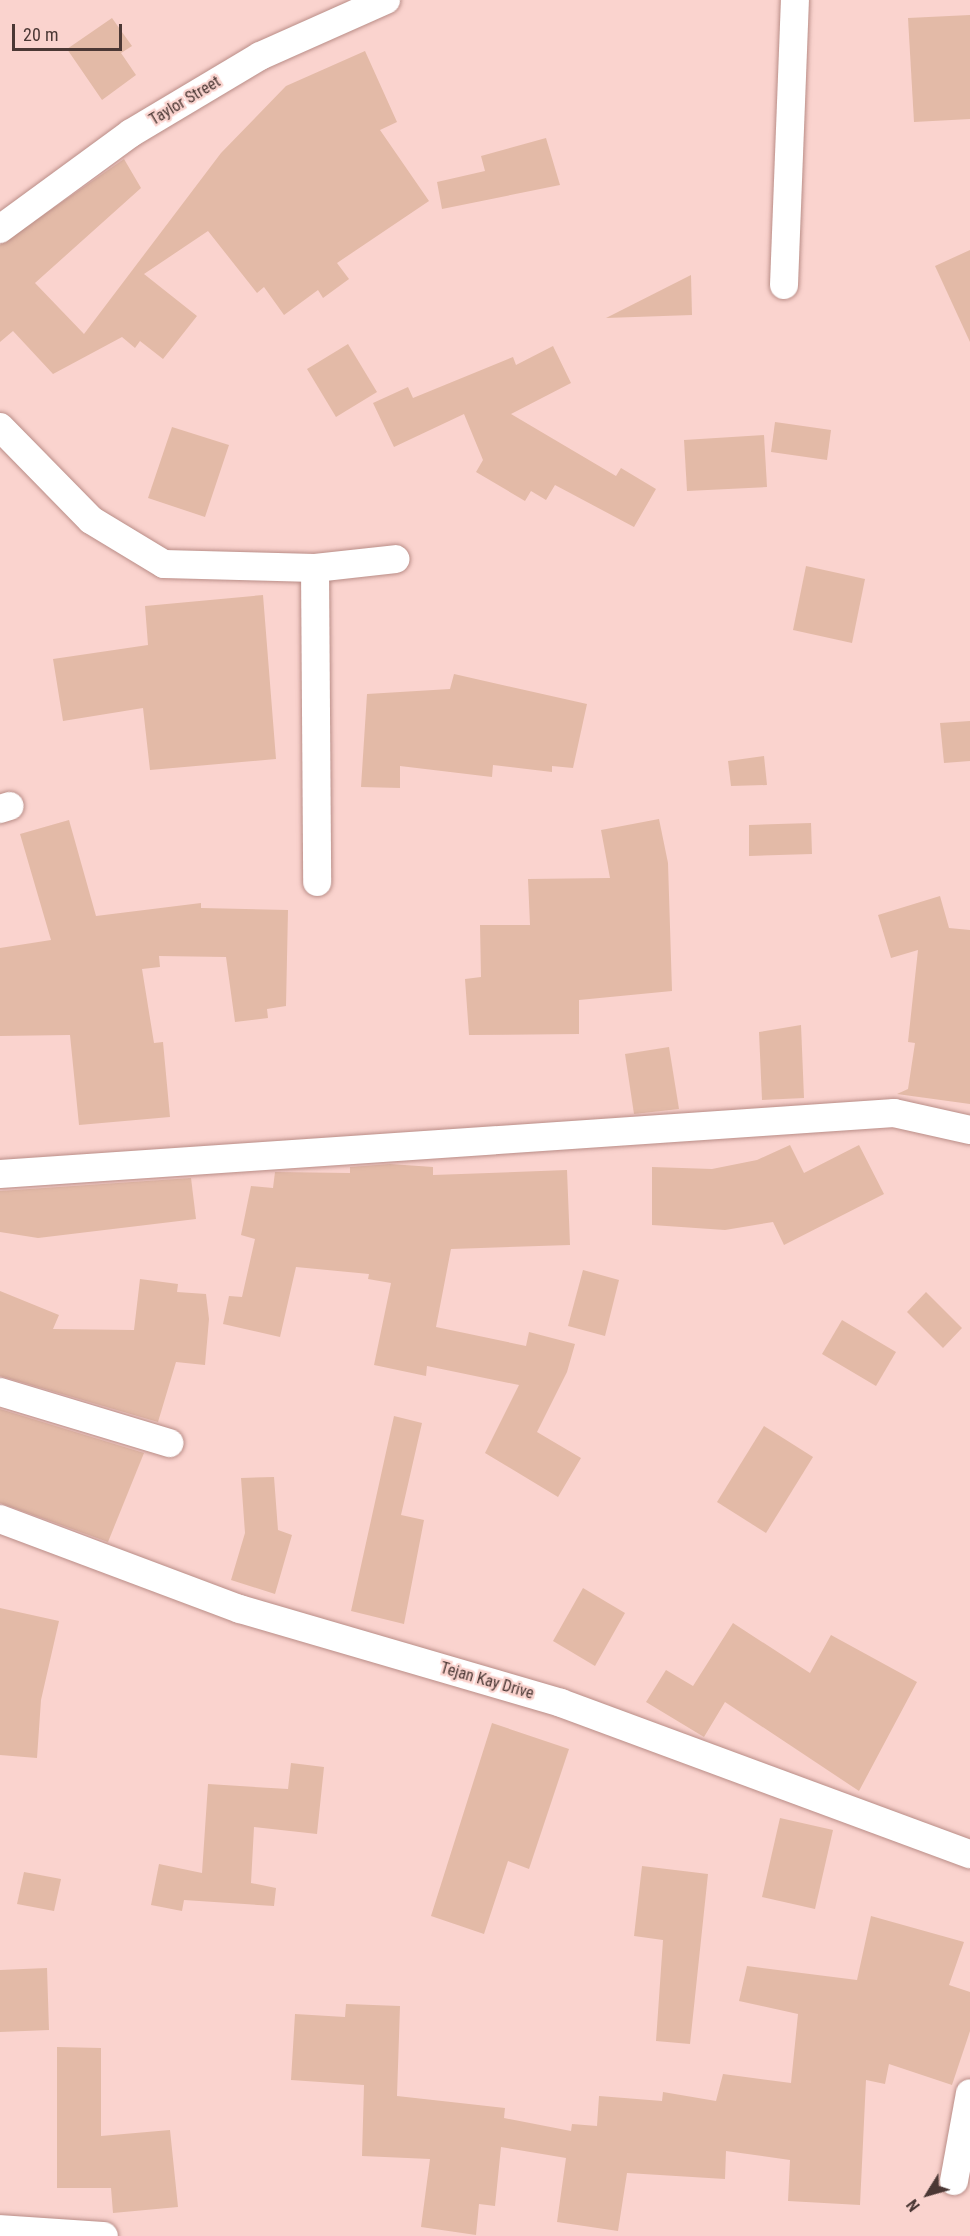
<!DOCTYPE html>
<style>
body{margin:0}
#map{position:relative;width:970px;height:2236px;overflow:hidden;background:#fad3ce;font-family:"Roboto Condensed",sans-serif}
div>[style]{position:absolute}
.building>*{inset:0;background:#e3baa7}
.roads{filter:drop-shadow(0 0 2px #b98d87) drop-shadow(0 0 2px #b98d87)}
.minor>*{height:28px;margin:-14px;padding:0 14px;transform-origin:14px;border-radius:14px;background:#fff}
span{translate:-50% -50%;white-space:nowrap;text-align:center;line-height:1.15;-webkit-text-stroke:4.5px #fad3ce;paint-order:stroke}
.street-label{font-size:16px;color:#4b3835}
.north{position:absolute;left:898px;top:2164px;width:60px;height:60px;-webkit-text-stroke:4px #fad3ce;paint-order:stroke;rotate:233deg;font-size:16px;font-weight:700;line-height:24px;text-align:center;color:#4b3835}
.north::after{content:'';display:block;margin:auto;width:21px;height:27px;background:#4b3835;clip-path:polygon(50% 0,100% 100%,50% 72%,0 100%)}
.scale{position:absolute;left:12px;top:24px;width:110px;height:27px;box-sizing:border-box;border:3px solid #4b3835;border-top:0;padding-left:8px;font-size:18px;line-height:21px;white-space:nowrap;color:#4b3835;-webkit-text-stroke:4px #fad3ce;paint-order:stroke}
</style>
<div id="map">
<div class="building">
<i style="clip-path:polygon(970px 15px,970px 119px,914px 122px,908px 18px)"></i>
<i style="clip-path:polygon(112px 18px,132px 46px,121px 53px,136px 75px,102px 100px,67px 49px)"></i>
<i style="clip-path:polygon(365px 51px,397px 122px,380px 130px,429px 201px,337px 263px,349px 279px,323px 298px,318px 290px,284px 315px,264px 287px,257px 293px,208px 231px,144px 274px,197px 316px,163px 359px,140px 341px,135px 348px,122px 337px,53px 374px,13px 331px,0 342px,0 245px,124px 159px,141px 188px,35px 283px,84px 334px,221px 153px,286px 86px)"></i>
<i style="clip-path:polygon(546px 138px,560px 185px,442px 209px,437px 182px,485px 171px,481px 156px)"></i>
<i style="clip-path:polygon(970px 250px,970px 342px,935px 266px)"></i>
<i style="clip-path:polygon(691px 275px,692px 315px,606px 318px)"></i>
<i style="clip-path:polygon(348px 344px,377px 392px,336px 417px,307px 369px)"></i>
<i style="clip-path:polygon(553px 346px,571px 383px,511px 414px,616px 476px,621px 468px,656px 489px,634px 527px,555px 485px,546px 500px,531px 491px,525px 501px,476px 472px,483px 460px,464px 414px,394px 447px,373px 403px,408px 387px,413px 398px,513px 357px,516px 365px)"></i>
<i style="clip-path:polygon(775px 422px,831px 430px,827px 460px,771px 452px)"></i>
<i style="clip-path:polygon(172px 427px,229px 445px,205px 517px,148px 498px)"></i>
<i style="clip-path:polygon(764px 435px,767px 487px,687px 491px,684px 440px)"></i>
<i style="clip-path:polygon(806px 566px,865px 579px,852px 643px,793px 630px)"></i>
<i style="clip-path:polygon(263px 595px,276px 759px,150px 770px,143px 708px,63px 721px,53px 659px,148px 645px,145px 606px)"></i>
<i style="clip-path:polygon(454px 674px,587px 704px,573px 768px,552px 766px,552px 772px,493px 765px,492px 777px,400px 766px,400px 788px,361px 787px,367px 694px,450px 689px)"></i>
<i style="clip-path:polygon(970px 721px,970px 761px,944px 763px,940px 723px)"></i>
<i style="clip-path:polygon(764px 756px,767px 785px,731px 786px,728px 761px)"></i>
<i style="clip-path:polygon(659px 819px,668px 863px,672px 991px,579px 1000px,579px 1034px,469px 1035px,465px 979px,481px 977px,480px 925px,530px 925px,528px 879px,610px 878px,601px 830px)"></i>
<i style="clip-path:polygon(69px 820px,96px 916px,201px 903px,201px 908px,288px 910px,286px 1006px,267px 1009px,268px 1018px,235px 1022px,226px 957px,159px 956px,160px 967px,142px 969px,154px 1043px,163px 1042px,170px 1117px,79px 1125px,70px 1035px,0 1036px,0 948px,51px 940px,20px 834px)"></i>
<i style="clip-path:polygon(811px 823px,812px 854px,749px 856px,749px 825px)"></i>
<i style="clip-path:polygon(940px 896px,949px 928px,970px 930px,970px 1104px,897px 1094px,908px 1089px,915px 1043px,908px 1042px,918px 950px,891px 958px,878px 915px)"></i>
<i style="clip-path:polygon(801px 1025px,804px 1098px,762px 1100px,759px 1032px)"></i>
<i style="clip-path:polygon(669px 1047px,679px 1109px,634px 1114px,625px 1054px)"></i>
<i style="clip-path:polygon(790px 1145px,804px 1173px,859px 1145px,884px 1194px,784px 1245px,773px 1222px,725px 1230px,652px 1225px,652px 1167px,712px 1169px,757px 1160px)"></i>
<i style="clip-path:polygon(390px 1164px,433px 1167px,433px 1175px,567px 1170px,570px 1245px,451px 1249px,436px 1327px,526px 1346px,529px 1332px,575px 1344px,567px 1372px,537px 1432px,581px 1458px,558px 1497px,485px 1453px,519px 1385px,427px 1366px,426px 1376px,374px 1365px,391px 1283px,368px 1279px,369px 1274px,296px 1267px,280px 1337px,223px 1324px,229px 1296px,242px 1297px,255px 1239px,241px 1235px,251px 1186px,273px 1188px,275px 1172px,350px 1173px,350px 1167px)"></i>
<i style="clip-path:polygon(191px 1178px,196px 1219px,38px 1238px,0 1232px,0 1191px)"></i>
<i style="clip-path:polygon(583px 1270px,619px 1280px,605px 1336px,568px 1326px)"></i>
<i style="clip-path:polygon(140px 1279px,178px 1284px,177px 1292px,206px 1294px,209px 1319px,205px 1365px,176px 1362px,158px 1422px,0 1376px,0 1291px,59px 1315px,53px 1329px,134px 1330px)"></i>
<i style="clip-path:polygon(926px 1292px,962px 1328px,943px 1348px,907px 1312px)"></i>
<i style="clip-path:polygon(842px 1320px,896px 1352px,876px 1386px,822px 1354px)"></i>
<i style="clip-path:polygon(0 1409px,144px 1453px,108px 1542px,0 1503px)"></i>
<i style="clip-path:polygon(394px 1416px,422px 1423px,401px 1515px,424px 1520px,404px 1624px,351px 1611px)"></i>
<i style="clip-path:polygon(764px 1426px,813px 1457px,766px 1533px,717px 1502px)"></i>
<i style="clip-path:polygon(274px 1477px,278px 1530px,292px 1535px,275px 1594px,231px 1580px,245px 1533px,241px 1478px)"></i>
<i style="clip-path:polygon(583px 1588px,625px 1613px,595px 1666px,553px 1641px)"></i>
<i style="clip-path:polygon(0 1608px,59px 1621px,41px 1700px,37px 1758px,0 1755px)"></i>
<i style="clip-path:polygon(733px 1623px,810px 1673px,831px 1635px,917px 1682px,859px 1791px,725px 1702px,704px 1737px,646px 1702px,666px 1670px,693px 1686px)"></i>
<i style="clip-path:polygon(492px 1723px,569px 1749px,529px 1869px,508px 1861px,484px 1934px,431px 1916px)"></i>
<i style="clip-path:polygon(291px 1763px,324px 1767px,317px 1834px,254px 1827px,251px 1883px,276px 1888px,274px 1906px,184px 1900px,182px 1911px,151px 1905px,159px 1864px,202px 1873px,208px 1784px,288px 1789px)"></i>
<i style="clip-path:polygon(780px 1818px,833px 1830px,815px 1909px,762px 1897px)"></i>
<i style="clip-path:polygon(642px 1866px,708px 1874px,690px 2044px,656px 2041px,663px 1940px,634px 1936px)"></i>
<i style="clip-path:polygon(24px 1872px,61px 1879px,54px 1911px,17px 1904px)"></i>
<i style="clip-path:polygon(871px 1916px,964px 1942px,949px 1985px,970px 1992px,970px 2031px,952px 2085px,889px 2064px,885px 2084px,866px 2080px,860px 2205px,788px 2201px,790px 2160px,726px 2151px,725px 2179px,627px 2173px,618px 2231px,557px 2222px,566px 2158px,501px 2147px,495px 2206px,479px 2204px,476px 2235px,421px 2227px,430px 2159px,362px 2156px,364px 2085px,291px 2080px,295px 2014px,345px 2017px,346px 2004px,400px 2006px,397px 2096px,505px 2108px,504px 2118px,571px 2131px,572px 2124px,597px 2126px,599px 2096px,662px 2101px,663px 2092px,716px 2101px,723px 2074px,791px 2083px,798px 2014px,739px 2001px,747px 1966px,857px 1980px)"></i>
<i style="clip-path:polygon(47px 1968px,49px 2030px,0 2032px,0 1970px)"></i>
<i style="clip-path:polygon(57px 2047px,101px 2048px,101px 2136px,170px 2130px,178px 2207px,113px 2213px,111px 2188px,57px 2188px)"></i>
</div>
<div class="roads">
<div class="minor">
<i style="left:0;top:229px;width:162px;rotate:-36.2deg"></i>
<i style="left:131px;top:133px;width:150px;rotate:-30.8deg"></i>
<i style="left:260px;top:56px;width:138px;rotate:-24deg"></i>
<i style="left:784px;top:285px;width:285px;rotate:-87.8deg"></i>
<i style="left:0;top:427px;width:130px;rotate:45.6deg"></i>
<i style="left:91px;top:520px;width:85px;rotate:31.1deg"></i>
<i style="left:164px;top:564px;width:151px;rotate:1.5deg"></i>
<i style="left:315px;top:568px;width:81px;rotate:-6.3deg"></i>
<i style="left:315px;top:568px;width:314px;rotate:89.6deg"></i>
<i style="left:0;top:809px;width:10px;rotate:-17deg"></i>
<i style="left:0;top:1174px;width:896px;rotate:-3.9deg"></i>
<i style="left:894px;top:1113px;width:78px;rotate:12.6deg"></i>
<i style="left:0;top:1392px;width:177px;rotate:16.8deg"></i>
<i style="left:0;top:1519px;width:256px;rotate:20.6deg"></i>
<i style="left:240px;top:1609px;width:334px;rotate:16.3deg"></i>
<i style="left:561px;top:1703px;width:436px;rotate:20.3deg"></i>
<i style="left:954px;top:2181px;width:89px;rotate:-79.7deg"></i>
<i style="left:0;top:2229px;width:104px;rotate:3.9deg"></i>
</div>
</div>
<div class="street-label">
<span style="left:185px;top:101px;rotate:-31deg">Taylor Street</span>
<span style="left:487px;top:1681px;rotate:16deg">Tejan Kay Drive</span>
</div>
<div class="north">N</div>
<div class="scale">20 m</div>
</div>
